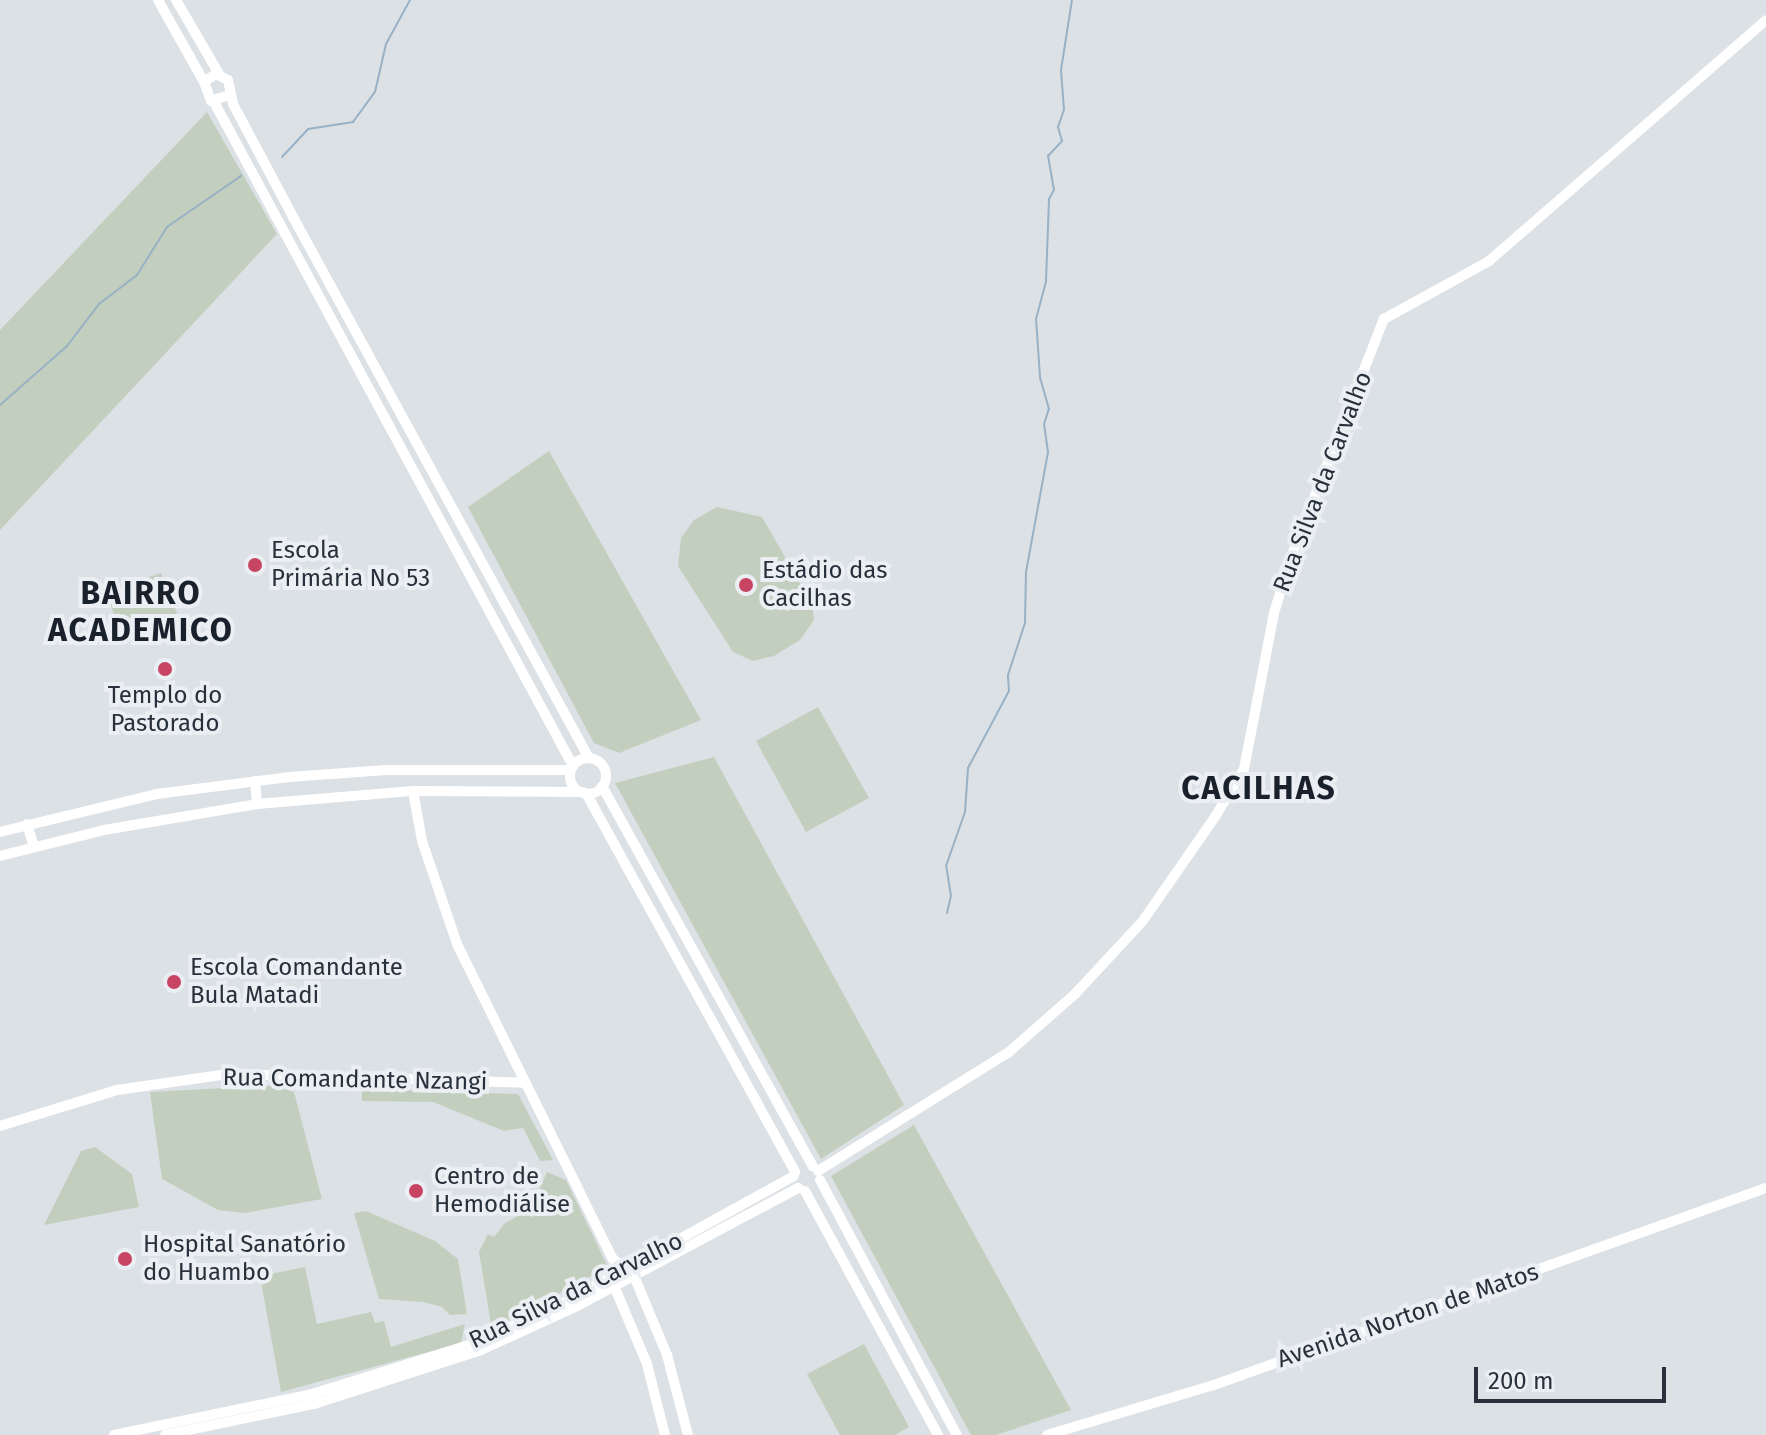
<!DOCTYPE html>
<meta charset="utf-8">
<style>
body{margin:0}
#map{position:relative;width:1766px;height:1435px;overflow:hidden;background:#dce1e6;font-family:"Fira Sans",sans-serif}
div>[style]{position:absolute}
.green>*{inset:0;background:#c3cfbe}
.stream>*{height:2px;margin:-1px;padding:0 1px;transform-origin:1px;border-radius:1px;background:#98b1c5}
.secondary>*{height:10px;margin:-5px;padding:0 5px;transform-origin:5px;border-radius:5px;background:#fff}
.secondary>.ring{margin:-5px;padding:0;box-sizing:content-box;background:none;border:10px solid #fff;border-radius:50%}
.dots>*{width:22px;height:22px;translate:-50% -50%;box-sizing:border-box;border:4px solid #ebeff3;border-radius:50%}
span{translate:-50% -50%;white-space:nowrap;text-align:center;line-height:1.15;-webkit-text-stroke:8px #ebeff3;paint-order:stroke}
.street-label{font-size:24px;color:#27303b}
.poi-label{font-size:24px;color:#27303b}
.left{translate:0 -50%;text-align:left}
.district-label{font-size:32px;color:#19212c;font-weight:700;letter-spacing:2px}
.scale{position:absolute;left:1474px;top:1367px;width:192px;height:36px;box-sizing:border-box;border:4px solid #27303b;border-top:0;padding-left:10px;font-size:24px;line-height:28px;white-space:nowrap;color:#27303b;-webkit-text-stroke:6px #ebeff3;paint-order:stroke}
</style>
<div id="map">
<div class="green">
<i style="clip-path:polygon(207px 112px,277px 234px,0 530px,0 330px)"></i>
<i style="clip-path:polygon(549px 451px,701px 720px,619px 753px,594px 743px,468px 507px)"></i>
<i style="clip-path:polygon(717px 507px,762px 517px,812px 604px,814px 620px,800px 640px,774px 656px,753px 661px,733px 652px,678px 566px,681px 538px,694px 520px)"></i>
<i style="clip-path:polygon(161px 573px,182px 626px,124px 643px,106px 591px)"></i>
<i style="clip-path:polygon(818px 707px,869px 798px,806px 832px,756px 741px)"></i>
<i style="clip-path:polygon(714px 757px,904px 1105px,821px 1159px,615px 783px)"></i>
<i style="clip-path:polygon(281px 1085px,294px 1092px,322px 1199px,245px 1213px,218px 1210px,162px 1179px,150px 1092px)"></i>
<i style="clip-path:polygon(362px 1089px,518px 1094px,553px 1160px,540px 1161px,523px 1128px,504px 1131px,433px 1102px,362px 1101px)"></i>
<i style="clip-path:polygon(914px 1125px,1071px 1410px,996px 1435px,971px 1435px,831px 1176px)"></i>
<i style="clip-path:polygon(95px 1147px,132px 1174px,139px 1207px,44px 1225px,81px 1151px)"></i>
<i style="clip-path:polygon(547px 1172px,566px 1180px,608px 1267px,514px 1318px,491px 1324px,479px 1252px,488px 1234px,494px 1237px,504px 1224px,531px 1208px,528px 1201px,537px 1195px)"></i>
<i style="clip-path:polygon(366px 1211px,435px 1241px,458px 1259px,467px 1314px,450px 1315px,442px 1307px,423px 1302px,379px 1299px,354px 1213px)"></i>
<i style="clip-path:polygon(305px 1267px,317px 1324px,371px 1312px,375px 1323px,384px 1321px,391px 1347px,465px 1324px,461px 1343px,281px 1392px,260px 1276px)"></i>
<i style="clip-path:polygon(864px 1344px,909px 1427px,895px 1435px,840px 1435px,807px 1374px)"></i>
</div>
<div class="stream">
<i style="left:282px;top:157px;width:38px;rotate:-47deg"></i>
<i style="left:308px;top:129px;width:46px;rotate:-8.8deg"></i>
<i style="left:353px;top:122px;width:37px;rotate:-54deg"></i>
<i style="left:375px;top:92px;width:49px;rotate:-77.1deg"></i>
<i style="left:386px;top:44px;width:50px;rotate:-61.4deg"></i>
<i style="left:0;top:405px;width:89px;rotate:-41.4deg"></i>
<i style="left:67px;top:346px;width:53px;rotate:-52.7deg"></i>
<i style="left:99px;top:304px;width:48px;rotate:-37.3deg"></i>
<i style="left:137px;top:275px;width:57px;rotate:-58deg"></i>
<i style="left:167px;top:227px;width:90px;rotate:-34.6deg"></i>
<i style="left:947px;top:913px;width:17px;rotate:-77deg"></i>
<i style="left:951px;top:896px;width:30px;rotate:-99deg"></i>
<i style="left:946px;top:866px;width:57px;rotate:-70.6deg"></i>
<i style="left:965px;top:812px;width:44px;rotate:-86.1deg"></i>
<i style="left:968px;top:768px;width:87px;rotate:-62deg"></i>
<i style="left:1009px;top:691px;width:16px;rotate:-94deg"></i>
<i style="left:1008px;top:675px;width:55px;rotate:-71.9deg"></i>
<i style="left:1025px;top:623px;width:51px;rotate:-88.9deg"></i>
<i style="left:1026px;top:572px;width:122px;rotate:-79.6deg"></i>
<i style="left:1048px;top:452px;width:28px;rotate:-98deg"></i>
<i style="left:1044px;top:424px;width:16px;rotate:-72deg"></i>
<i style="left:1049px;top:409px;width:33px;rotate:-106deg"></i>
<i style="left:1040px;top:377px;width:58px;rotate:-93.9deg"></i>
<i style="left:1036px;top:319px;width:39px;rotate:-75deg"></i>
<i style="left:1046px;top:281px;width:82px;rotate:-87.9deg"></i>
<i style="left:1049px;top:199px;width:10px;rotate:-61deg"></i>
<i style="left:1054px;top:190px;width:35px;rotate:-100deg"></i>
<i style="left:1048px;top:156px;width:21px;rotate:-47deg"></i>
<i style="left:1062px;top:141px;width:15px;rotate:-106deg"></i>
<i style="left:1058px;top:127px;width:18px;rotate:-71deg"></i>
<i style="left:1064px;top:110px;width:40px;rotate:-94.3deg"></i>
<i style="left:1061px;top:70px;width:71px;rotate:-81.1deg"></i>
</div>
<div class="secondary">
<i style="left:158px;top:0;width:94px;rotate:60.7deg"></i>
<i style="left:176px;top:0;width:86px;rotate:59.8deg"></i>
<i style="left:229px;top:95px;width:19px;rotate:162deg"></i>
<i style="left:211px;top:101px;width:20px;rotate:-110deg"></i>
<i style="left:204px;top:82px;width:14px;rotate:-34deg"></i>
<i style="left:216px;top:74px;width:13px;rotate:27deg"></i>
<i style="left:228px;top:80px;width:25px;rotate:78deg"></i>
<i style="left:233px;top:104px;width:128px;rotate:62deg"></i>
<i style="left:293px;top:217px;width:617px;rotate:61.32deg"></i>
<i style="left:214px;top:102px;width:755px;rotate:61.6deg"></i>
<i class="ring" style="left:570px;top:758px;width:26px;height:26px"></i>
<i style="left:255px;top:781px;width:23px;rotate:85deg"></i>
<i style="left:602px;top:786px;width:435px;rotate:61deg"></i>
<i style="left:413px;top:791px;width:51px;rotate:79.8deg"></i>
<i style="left:422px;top:841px;width:109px;rotate:71.2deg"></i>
<i style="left:457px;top:944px;width:352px;rotate:63.7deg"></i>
<i style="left:613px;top:1259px;width:27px;rotate:39deg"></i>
<i style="left:634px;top:1276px;width:86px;rotate:67.3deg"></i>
<i style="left:667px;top:1355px;width:83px;rotate:75.3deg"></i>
<i style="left:586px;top:793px;width:433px;rotate:61.1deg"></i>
<i style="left:27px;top:824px;width:24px;rotate:73deg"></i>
<i style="left:0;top:832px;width:162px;rotate:-13.6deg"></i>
<i style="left:157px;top:794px;width:133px;rotate:-7.3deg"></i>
<i style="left:289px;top:777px;width:98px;rotate:-4.1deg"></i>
<i style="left:387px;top:770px;width:184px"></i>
<i style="left:0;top:856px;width:107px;rotate:-14deg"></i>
<i style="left:104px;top:830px;width:155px;rotate:-9.6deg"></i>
<i style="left:257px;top:804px;width:157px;rotate:-4.8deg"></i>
<i style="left:413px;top:791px;width:169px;rotate:0.3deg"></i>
<i style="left:0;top:1126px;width:122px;rotate:-17.1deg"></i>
<i style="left:117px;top:1090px;width:112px;rotate:-8.2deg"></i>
<i style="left:228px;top:1074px;width:297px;rotate:1.7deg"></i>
<i style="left:818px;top:1171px;width:225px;rotate:-31.9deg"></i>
<i style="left:1009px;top:1052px;width:88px;rotate:-41.3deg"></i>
<i style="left:1075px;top:994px;width:98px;rotate:-47.1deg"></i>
<i style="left:1142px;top:922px;width:128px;rotate:-55.2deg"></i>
<i style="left:1215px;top:817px;width:56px;rotate:-58.9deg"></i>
<i style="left:1244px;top:769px;width:159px;rotate:-79.1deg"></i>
<i style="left:1274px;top:613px;width:59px;rotate:-73.1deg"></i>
<i style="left:1291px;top:557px;width:256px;rotate:-68.7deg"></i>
<i style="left:1384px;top:319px;width:120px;rotate:-28.9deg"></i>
<i style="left:1489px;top:261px;width:367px;rotate:-41deg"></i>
<i style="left:820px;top:1180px;width:289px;rotate:61.8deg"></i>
<i style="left:805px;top:1191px;width:278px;rotate:61.4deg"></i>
<i style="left:612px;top:1281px;width:90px;rotate:67.1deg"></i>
<i style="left:647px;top:1364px;width:73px;rotate:75.8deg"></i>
<i style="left:114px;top:1435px;width:202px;rotate:-11.7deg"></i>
<i style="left:312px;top:1394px;width:172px;rotate:-17.3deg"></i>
<i style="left:476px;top:1343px;width:107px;rotate:-24.9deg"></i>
<i style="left:573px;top:1298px;width:252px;rotate:-28.9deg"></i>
<i style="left:165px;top:1435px;width:152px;rotate:-11.8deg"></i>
<i style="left:314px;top:1404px;width:176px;rotate:-17.9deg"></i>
<i style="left:481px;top:1350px;width:106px;rotate:-24.6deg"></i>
<i style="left:577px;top:1306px;width:251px;rotate:-28.1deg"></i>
<i style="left:1047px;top:1435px;width:174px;rotate:-16.7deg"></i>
<i style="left:1214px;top:1385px;width:586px;rotate:-19.64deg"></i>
</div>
<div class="dots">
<i style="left:255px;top:565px;background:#c74563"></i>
<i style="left:746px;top:585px;background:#c74563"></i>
<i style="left:165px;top:669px;background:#c74563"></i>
<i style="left:174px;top:982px;background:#c74563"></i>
<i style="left:416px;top:1191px;background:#c74563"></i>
<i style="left:125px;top:1259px;background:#c74563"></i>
</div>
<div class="street-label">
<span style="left:1323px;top:482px;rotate:-69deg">Rua Silva da Carvalho</span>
<span style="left:355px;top:1080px;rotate:1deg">Rua Comandante Nzangi</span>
<span style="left:576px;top:1291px;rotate:-26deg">Rua Silva da Carvalho</span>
<span style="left:1408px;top:1316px;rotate:-19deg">Avenida Norton de Matos</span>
</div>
<div class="poi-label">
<span class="left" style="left:271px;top:565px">Escola<br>Primária No 53</span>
<span class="left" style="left:762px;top:585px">Estádio das<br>Cacilhas</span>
<span style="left:165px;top:710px">Templo do<br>Pastorado</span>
<span class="left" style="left:190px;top:982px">Escola Comandante<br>Bula Matadi</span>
<span class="left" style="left:434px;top:1191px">Centro de<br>Hemodiálise</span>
<span class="left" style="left:143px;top:1259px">Hospital Sanatório<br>do Huambo</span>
</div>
<div class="district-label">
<span style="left:141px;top:612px">BAIRRO<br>ACADEMICO</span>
<span style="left:1259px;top:788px">CACILHAS</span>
</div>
<div class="scale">200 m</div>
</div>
